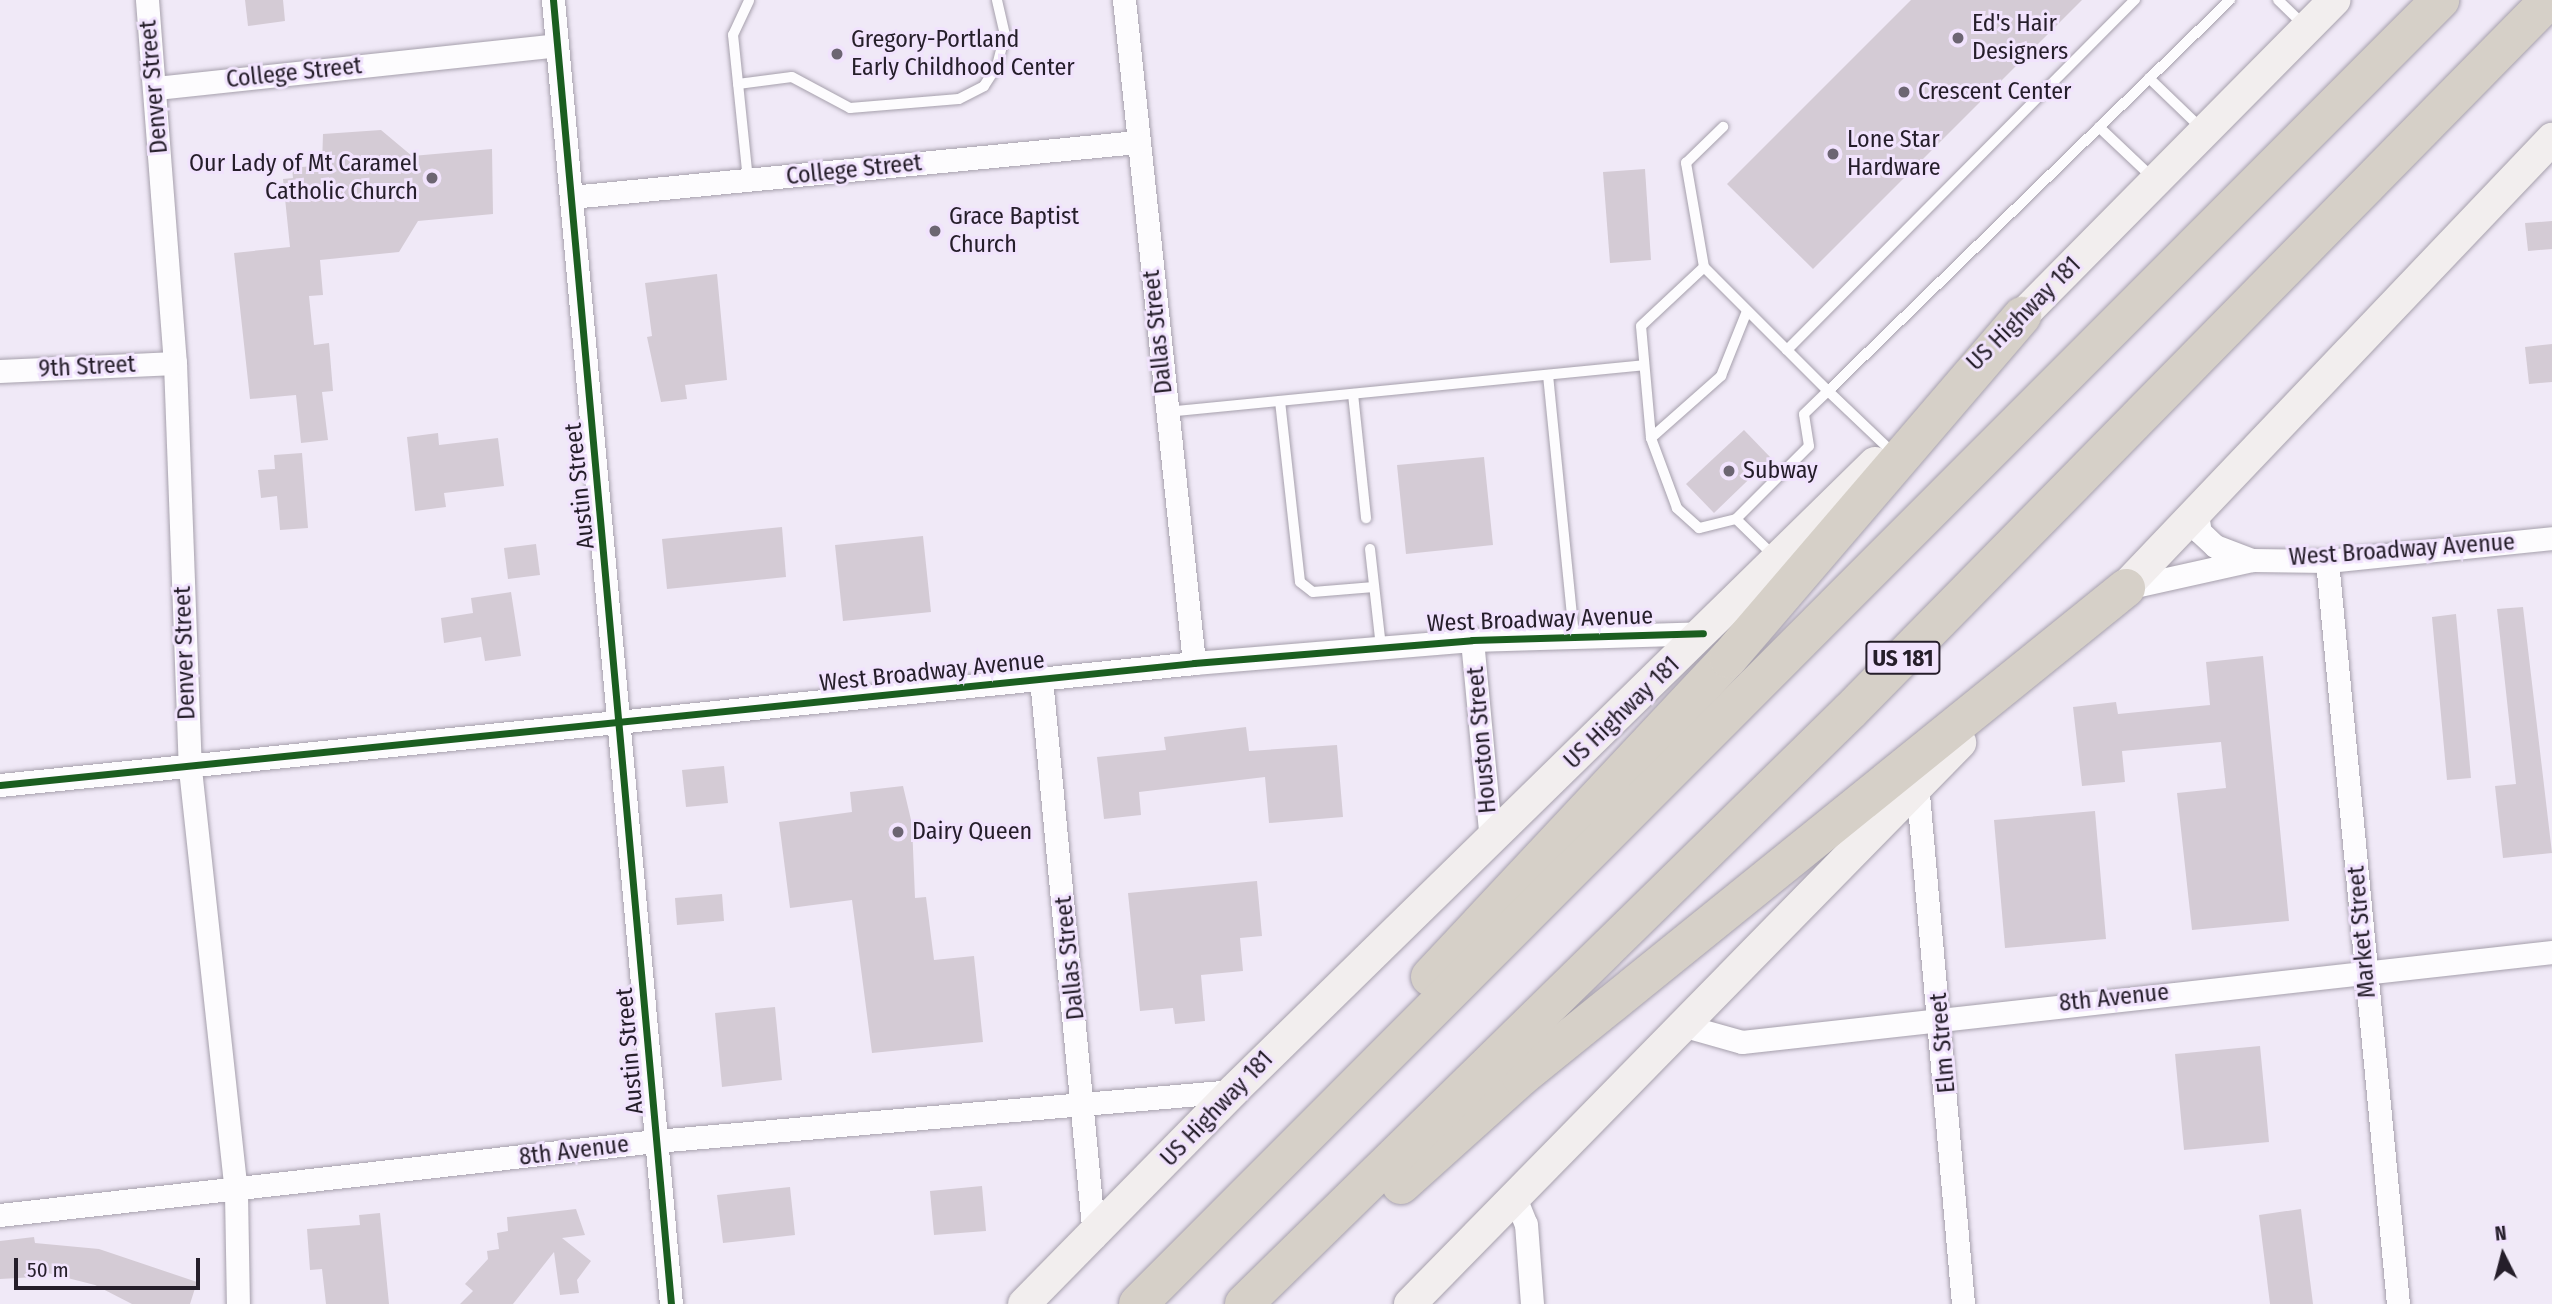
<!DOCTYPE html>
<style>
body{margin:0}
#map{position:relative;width:2552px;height:1304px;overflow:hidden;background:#f0e9f7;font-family:"Fira Sans Condensed",sans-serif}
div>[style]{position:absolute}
.building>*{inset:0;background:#d4cbd5}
.roads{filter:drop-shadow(0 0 2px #a6a0ac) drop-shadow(0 0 2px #a6a0ac)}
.service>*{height:10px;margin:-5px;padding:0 5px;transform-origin:5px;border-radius:5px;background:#fdfcfe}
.minor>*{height:23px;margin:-11.5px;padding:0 11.5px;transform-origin:11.5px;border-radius:11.5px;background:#fdfcfe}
.secondary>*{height:32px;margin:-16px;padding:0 16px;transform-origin:16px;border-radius:16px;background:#f2eeee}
.motorway>*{height:38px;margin:-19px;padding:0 19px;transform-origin:19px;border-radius:19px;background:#d6d0c8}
.cycleway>*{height:7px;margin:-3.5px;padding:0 3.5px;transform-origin:3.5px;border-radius:3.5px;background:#1b5e20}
.dots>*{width:19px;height:19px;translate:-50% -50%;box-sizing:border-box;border:4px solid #f1e3fd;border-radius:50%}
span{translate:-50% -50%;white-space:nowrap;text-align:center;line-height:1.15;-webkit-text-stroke:6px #f1e3fd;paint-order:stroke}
.shield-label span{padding:2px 5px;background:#f1e3fd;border:2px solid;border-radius:5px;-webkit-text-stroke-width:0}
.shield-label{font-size:23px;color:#251e2a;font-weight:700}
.poi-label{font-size:24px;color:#251e2a}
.left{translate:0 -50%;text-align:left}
.right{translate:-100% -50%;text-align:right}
.street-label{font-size:24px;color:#251e2a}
.north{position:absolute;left:2468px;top:1220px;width:70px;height:70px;-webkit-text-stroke:5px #f1e3fd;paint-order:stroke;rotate:354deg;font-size:19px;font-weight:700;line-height:28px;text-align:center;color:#251e2a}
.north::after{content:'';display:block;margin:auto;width:24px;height:32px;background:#251e2a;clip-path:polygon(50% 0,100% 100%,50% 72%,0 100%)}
.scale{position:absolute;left:14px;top:1258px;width:186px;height:32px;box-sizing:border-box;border:4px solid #251e2a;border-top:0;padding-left:9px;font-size:21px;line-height:24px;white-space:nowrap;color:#251e2a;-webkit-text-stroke:5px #f1e3fd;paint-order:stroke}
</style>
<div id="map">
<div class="building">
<i style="clip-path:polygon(245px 0,283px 0,285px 21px,248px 26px)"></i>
<i style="clip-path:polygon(1911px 0,2082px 0,1813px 269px,1727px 184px)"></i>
<i style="clip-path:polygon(381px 130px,412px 156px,492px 149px,493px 214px,418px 221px,399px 252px,320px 260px,323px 295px,309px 296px,314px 345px,329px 343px,333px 391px,322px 392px,328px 440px,301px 443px,296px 395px,250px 399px,234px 253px,290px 247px,283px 179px,293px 178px,292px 168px,322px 165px,323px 134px)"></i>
<i style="clip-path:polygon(1645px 169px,1651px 260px,1610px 263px,1603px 172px)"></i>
<i style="clip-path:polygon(2552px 221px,2552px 249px,2528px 251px,2525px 223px)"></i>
<i style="clip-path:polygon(717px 274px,727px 380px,685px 385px,687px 399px,661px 402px,647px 337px,652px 336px,645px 283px)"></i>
<i style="clip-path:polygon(2552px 344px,2552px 382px,2529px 384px,2525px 347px)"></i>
<i style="clip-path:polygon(1744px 430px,1771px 458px,1714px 513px,1686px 484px)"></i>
<i style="clip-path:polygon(438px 433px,439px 445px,498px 438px,504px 486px,444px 493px,446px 507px,415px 511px,407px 437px)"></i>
<i style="clip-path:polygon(302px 453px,308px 528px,280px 530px,277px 496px,261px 498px,258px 470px,275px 469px,274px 455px)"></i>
<i style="clip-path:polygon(1484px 457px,1493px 545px,1406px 554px,1397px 465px)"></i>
<i style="clip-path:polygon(782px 527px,786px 577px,667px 589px,662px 539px)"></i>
<i style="clip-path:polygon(923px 536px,931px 612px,843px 621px,835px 545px)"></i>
<i style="clip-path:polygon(536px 544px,540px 575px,508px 579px,504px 548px)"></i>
<i style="clip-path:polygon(511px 592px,521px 656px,485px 661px,481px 637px,444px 643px,441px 618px,473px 613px,471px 598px)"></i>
<i style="clip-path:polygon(2523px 607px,2552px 853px,2503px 858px,2495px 786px,2516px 784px,2497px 609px)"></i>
<i style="clip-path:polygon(2456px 614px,2471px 778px,2447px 780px,2432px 617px)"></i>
<i style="clip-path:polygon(2263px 656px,2289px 921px,2192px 930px,2177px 793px,2226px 788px,2221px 742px,2122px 751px,2125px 782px,2082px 786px,2073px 707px,2116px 702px,2118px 714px,2210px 705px,2206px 662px)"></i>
<i style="clip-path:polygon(1246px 727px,1249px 751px,1337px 745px,1343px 817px,1269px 823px,1265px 777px,1139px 792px,1141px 815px,1104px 819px,1097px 757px,1166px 750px,1164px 737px)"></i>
<i style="clip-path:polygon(724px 766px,728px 803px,686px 807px,682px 770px)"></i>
<i style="clip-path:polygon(903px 786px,912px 824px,915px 898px,926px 897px,934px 960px,974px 956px,983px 1042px,872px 1053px,852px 900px,790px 908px,779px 822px,852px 812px,850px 792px)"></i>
<i style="clip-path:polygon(2095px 811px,2106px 939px,2005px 948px,1994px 820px)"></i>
<i style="clip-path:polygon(1257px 881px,1262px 936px,1240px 938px,1243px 971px,1201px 975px,1205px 1021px,1175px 1024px,1173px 1008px,1140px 1011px,1128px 893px)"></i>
<i style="clip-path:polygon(722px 894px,724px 921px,677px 925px,675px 898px)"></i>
<i style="clip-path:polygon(775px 1007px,782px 1080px,722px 1087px,715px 1013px)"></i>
<i style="clip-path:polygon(2260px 1046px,2269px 1142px,2184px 1150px,2175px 1054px)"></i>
<i style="clip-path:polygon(982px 1186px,986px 1231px,934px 1235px,930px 1191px)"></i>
<i style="clip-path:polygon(790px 1187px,795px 1235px,723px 1243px,717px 1195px)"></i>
<i style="clip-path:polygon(576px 1209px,585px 1235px,562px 1238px,591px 1261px,577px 1280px,579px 1293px,560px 1295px,554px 1252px,513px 1304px,460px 1304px,473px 1291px,465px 1284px,488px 1259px,487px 1251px,499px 1249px,497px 1233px,508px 1231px,507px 1217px)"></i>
<i style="clip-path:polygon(2301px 1209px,2313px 1304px,2270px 1304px,2259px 1215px)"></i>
<i style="clip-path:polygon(380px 1213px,389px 1304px,326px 1304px,322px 1269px,310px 1270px,307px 1229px,360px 1225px,359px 1215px)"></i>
<i style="clip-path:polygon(34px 1237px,35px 1243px,99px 1249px,197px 1282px,190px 1304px,132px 1304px,95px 1285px,36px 1270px,36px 1277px,0 1279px,0 1241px)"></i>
</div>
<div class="roads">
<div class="service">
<i style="left:2278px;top:0;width:39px;rotate:44deg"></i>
<i style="left:2149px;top:78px;width:75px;rotate:43.9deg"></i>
<i style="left:738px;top:84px;width:54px;rotate:-7.4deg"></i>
<i style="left:792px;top:77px;width:66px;rotate:28.1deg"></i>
<i style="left:850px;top:108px;width:109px;rotate:-4.7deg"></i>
<i style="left:959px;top:99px;width:28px;rotate:-27deg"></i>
<i style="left:984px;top:86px;width:24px;rotate:-57deg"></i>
<i style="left:997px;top:66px;width:32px;rotate:-76deg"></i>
<i style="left:1005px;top:35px;width:36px;rotate:-103deg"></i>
<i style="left:2099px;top:127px;width:74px;rotate:43.4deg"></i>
<i style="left:748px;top:180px;width:146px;rotate:-95.9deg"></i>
<i style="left:733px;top:35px;width:38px;rotate:-65deg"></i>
<i style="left:1704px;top:267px;width:106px;rotate:-99.8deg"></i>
<i style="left:1686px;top:163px;width:52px;rotate:-44.2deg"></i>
<i style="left:1548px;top:375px;width:263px;rotate:84.3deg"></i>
<i style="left:1353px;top:394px;width:125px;rotate:84deg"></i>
<i style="left:1280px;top:401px;width:182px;rotate:83.7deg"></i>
<i style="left:1300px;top:582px;width:16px;rotate:38deg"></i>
<i style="left:1313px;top:592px;width:61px;rotate:-4.7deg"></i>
<i style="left:1166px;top:412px;width:480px;rotate:-5.6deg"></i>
<i style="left:1651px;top:438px;width:94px;rotate:-41.5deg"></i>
<i style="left:1721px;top:376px;width:70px;rotate:-68.2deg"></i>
<i style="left:1889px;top:449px;width:84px;rotate:-136.4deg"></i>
<i style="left:1828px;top:391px;width:561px;rotate:-44.21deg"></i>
<i style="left:1736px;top:519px;width:38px;rotate:166deg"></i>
<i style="left:1699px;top:528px;width:30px;rotate:-138deg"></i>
<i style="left:1677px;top:508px;width:75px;rotate:-110.4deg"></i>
<i style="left:1651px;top:438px;width:112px;rotate:-95.1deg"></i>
<i style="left:1641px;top:326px;width:86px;rotate:-43.1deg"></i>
<i style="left:1704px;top:267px;width:117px;rotate:45deg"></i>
<i style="left:1370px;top:549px;width:99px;rotate:83.6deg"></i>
<i style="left:1775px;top:557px;width:54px;rotate:-135.7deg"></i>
<i style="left:1736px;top:519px;width:103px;rotate:-45deg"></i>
<i style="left:1809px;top:446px;width:32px;rotate:-99deg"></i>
<i style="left:1804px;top:414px;width:33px;rotate:-44deg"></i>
<i style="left:1828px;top:391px;width:58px;rotate:-135deg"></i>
<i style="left:1787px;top:350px;width:494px;rotate:-45.2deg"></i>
</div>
<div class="minor">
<i style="left:147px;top:0;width:364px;rotate:85.6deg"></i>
<i style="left:175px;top:363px;width:406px;rotate:87.9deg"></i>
<i style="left:190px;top:769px;width:426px;rotate:83.8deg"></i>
<i style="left:236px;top:1193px;width:111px;rotate:89deg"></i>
<i style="left:553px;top:0;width:1309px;rotate:84.83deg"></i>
<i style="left:1124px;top:0;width:667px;rotate:83.97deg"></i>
<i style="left:156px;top:88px;width:403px;rotate:-6.1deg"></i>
<i style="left:571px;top:197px;width:569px;rotate:-5.55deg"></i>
<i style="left:0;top:371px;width:175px;rotate:-2.6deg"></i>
<i style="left:2197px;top:514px;width:18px;rotate:81deg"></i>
<i style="left:2200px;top:532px;width:21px;rotate:43deg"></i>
<i style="left:2215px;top:546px;width:40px;rotate:21deg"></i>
<i style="left:2327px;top:561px;width:746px;rotate:84.54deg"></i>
<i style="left:2126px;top:588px;width:129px;rotate:-12.5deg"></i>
<i style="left:2252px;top:560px;width:75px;rotate:0.8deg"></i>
<i style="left:2327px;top:561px;width:226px;rotate:-5.8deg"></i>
<i style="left:1472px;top:640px;width:202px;rotate:84.6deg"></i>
<i style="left:1041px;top:679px;width:561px;rotate:84.57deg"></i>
<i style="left:1917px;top:783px;width:523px;rotate:84.95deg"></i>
<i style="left:0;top:785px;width:1200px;rotate:-5.83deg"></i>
<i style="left:1194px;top:663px;width:279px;rotate:-4.7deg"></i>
<i style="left:1472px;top:640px;width:231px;rotate:-1.7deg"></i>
<i style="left:1678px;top:1024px;width:66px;rotate:15.7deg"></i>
<i style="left:1742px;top:1042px;width:815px;rotate:-6.34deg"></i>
<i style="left:1514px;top:1195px;width:31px;rotate:68deg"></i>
<i style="left:1526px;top:1224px;width:80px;rotate:85.7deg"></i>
<i style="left:0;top:1215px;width:660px;rotate:-6.44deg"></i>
<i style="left:656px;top:1141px;width:579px;rotate:-4.95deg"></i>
</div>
<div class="secondary">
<i style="left:2006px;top:332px;width:467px;rotate:-45.3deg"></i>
<i style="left:2108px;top:605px;width:644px;rotate:-46.38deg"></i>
<i style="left:1024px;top:1304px;width:298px;rotate:-45.5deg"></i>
<i style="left:1233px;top:1091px;width:898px;rotate:-44.37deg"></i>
<i style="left:1410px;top:1304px;width:786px;rotate:-45.57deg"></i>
</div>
<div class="motorway">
<i style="left:1430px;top:977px;width:436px;rotate:-46.9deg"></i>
<i style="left:1728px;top:659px;width:452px;rotate:-49.4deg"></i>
<i style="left:1401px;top:1185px;width:161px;rotate:-42deg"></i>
<i style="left:1521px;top:1077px;width:778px;rotate:-38.95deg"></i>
<i style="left:1138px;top:1304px;width:1843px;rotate:-45.04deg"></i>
<i style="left:1244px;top:1304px;width:848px;rotate:-44.38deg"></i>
<i style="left:1850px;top:711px;width:997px;rotate:-45.49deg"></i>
</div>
</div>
<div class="cycleway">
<i style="left:553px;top:0;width:1309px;rotate:84.83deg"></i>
<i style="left:0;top:785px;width:1200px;rotate:-5.83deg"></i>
<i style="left:1194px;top:663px;width:279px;rotate:-4.7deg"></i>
<i style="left:1472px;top:640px;width:231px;rotate:-1.7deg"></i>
</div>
<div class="dots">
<i style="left:1958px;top:38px;background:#6c6572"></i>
<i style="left:837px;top:54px;background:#6c6572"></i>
<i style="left:1904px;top:92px;background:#6c6572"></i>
<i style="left:1833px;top:154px;background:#6c6572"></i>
<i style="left:432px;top:178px;background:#6c6572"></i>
<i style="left:935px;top:231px;background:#6c6572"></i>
<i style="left:1729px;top:471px;background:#6c6572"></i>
<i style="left:898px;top:832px;background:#6c6572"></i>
</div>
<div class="shield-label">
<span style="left:1903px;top:658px">US 181</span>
</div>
<div class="poi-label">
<span class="left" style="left:1972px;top:38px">Ed's Hair<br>Designers</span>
<span class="left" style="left:851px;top:54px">Gregory-Portland<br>Early Childhood Center</span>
<span class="left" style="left:1918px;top:92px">Crescent Center</span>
<span class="left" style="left:1847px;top:154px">Lone Star<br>Hardware</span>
<span class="right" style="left:418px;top:178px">Our Lady of Mt Caramel<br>Catholic Church</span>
<span class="left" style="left:949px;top:231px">Grace Baptist<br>Church</span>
<span class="left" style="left:1743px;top:471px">Subway</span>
<span class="left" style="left:912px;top:832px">Dairy Queen</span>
</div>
<div class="street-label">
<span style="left:294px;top:73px;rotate:-6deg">College Street</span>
<span style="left:154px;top:87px;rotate:-95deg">Denver Street</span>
<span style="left:854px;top:170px;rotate:-6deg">College Street</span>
<span style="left:2024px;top:314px;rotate:-45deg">US Highway 181</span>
<span style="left:1158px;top:332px;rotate:-96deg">Dallas Street</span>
<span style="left:87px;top:367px;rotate:-3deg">9th Street</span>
<span style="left:580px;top:486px;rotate:-96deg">Austin Street</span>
<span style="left:2402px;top:550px;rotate:-4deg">West Broadway Avenue</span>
<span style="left:1540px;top:620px;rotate:-2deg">West Broadway Avenue</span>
<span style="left:185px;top:653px;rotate:-92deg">Denver Street</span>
<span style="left:932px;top:672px;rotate:-6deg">West Broadway Avenue</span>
<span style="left:1622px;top:713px;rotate:-44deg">US Highway 181</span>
<span style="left:1482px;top:740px;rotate:-95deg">Houston Street</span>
<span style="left:2362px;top:932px;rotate:-95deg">Market Street</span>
<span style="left:1070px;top:958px;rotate:-96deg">Dallas Street</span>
<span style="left:2114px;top:998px;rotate:-6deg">8th Avenue</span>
<span style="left:1943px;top:1043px;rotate:-95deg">Elm Street</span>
<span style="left:630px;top:1051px;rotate:-95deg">Austin Street</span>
<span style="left:1217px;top:1109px;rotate:-46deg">US Highway 181</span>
<span style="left:574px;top:1151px;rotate:-7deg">8th Avenue</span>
</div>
<div class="north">N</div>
<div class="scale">50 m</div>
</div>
